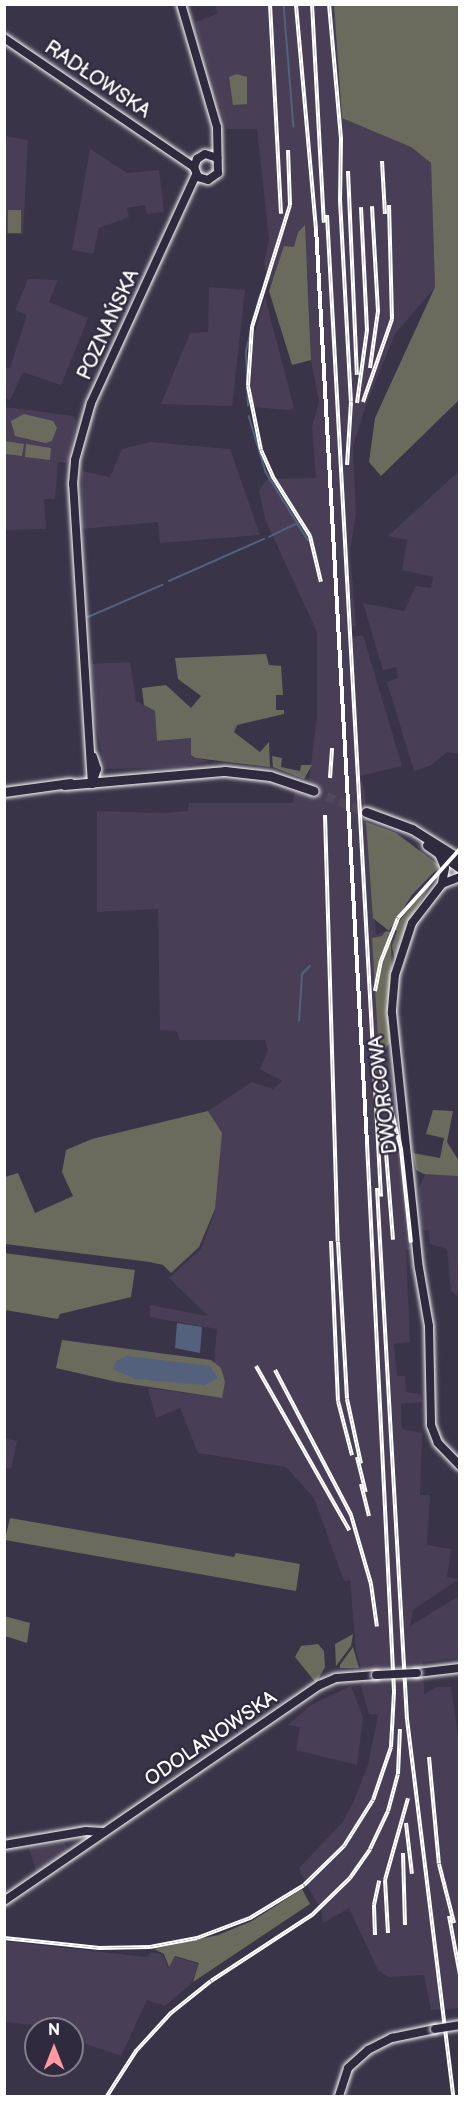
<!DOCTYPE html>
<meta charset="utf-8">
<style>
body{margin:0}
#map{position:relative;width:464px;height:2101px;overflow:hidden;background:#3a3448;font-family:"Balsamiq Sans",sans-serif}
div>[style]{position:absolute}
.built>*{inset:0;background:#483f56}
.green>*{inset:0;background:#6a6b5c}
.water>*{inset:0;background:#53617c}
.stream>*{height:1.5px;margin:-0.75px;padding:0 0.75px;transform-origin:0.75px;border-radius:0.75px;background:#53617c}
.primary-tunnel>*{height:9px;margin-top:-4.5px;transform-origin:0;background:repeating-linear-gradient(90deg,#4e485a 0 9px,transparent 0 13.5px)}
.roads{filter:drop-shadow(0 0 2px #fff) drop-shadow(0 0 2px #fff)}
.secondary>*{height:8px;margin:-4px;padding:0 4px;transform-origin:4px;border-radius:4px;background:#2f2a3d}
.primary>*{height:9px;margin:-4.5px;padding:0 4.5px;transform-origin:4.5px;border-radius:4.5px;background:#2f2a3d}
.rail>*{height:4px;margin-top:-2px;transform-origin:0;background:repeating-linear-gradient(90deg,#2f2a3d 0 4.5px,#fff 0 9px);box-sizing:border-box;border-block:2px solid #fff}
.bridges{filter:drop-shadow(0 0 2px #fff) drop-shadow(0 0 2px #fff)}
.secondary-bridge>*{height:8px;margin:-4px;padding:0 4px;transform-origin:4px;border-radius:4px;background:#2f2a3d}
span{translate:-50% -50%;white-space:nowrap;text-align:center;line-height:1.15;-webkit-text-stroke:4.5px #2f2a3d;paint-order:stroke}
.street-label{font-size:20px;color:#fff}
.frame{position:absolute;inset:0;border:6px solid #fff;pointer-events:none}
.north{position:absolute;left:24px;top:2017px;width:60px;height:60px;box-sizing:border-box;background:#2f2a3d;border:2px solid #827f8b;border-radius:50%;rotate:0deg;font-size:16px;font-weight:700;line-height:24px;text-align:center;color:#fff}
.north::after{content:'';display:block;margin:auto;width:21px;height:27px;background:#ff9aa2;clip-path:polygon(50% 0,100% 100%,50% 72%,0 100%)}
</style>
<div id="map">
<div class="built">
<i style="clip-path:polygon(215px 5px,334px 5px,342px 116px,411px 147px,431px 163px,435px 287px,395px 334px,366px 405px,353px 446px,356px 513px,350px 551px,356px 626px,352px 626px,352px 637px,363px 635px,402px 766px,360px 776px,365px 792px,376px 935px,384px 931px,399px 932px,381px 987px,381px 1018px,399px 1116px,414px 1250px,406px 1250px,410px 1342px,394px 1344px,397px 1376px,405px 1376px,406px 1392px,420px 1394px,422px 1402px,401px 1404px,402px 1429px,422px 1433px,420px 1495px,430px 1495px,427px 1545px,451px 1549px,447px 1577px,459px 1579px,413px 1610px,410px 1626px,459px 1596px,459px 1658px,423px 1662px,424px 1694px,436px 1687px,451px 1687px,459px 1743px,459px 2008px,431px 2010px,424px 1975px,388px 1977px,378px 1970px,349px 1908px,323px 1923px,322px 1912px,300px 1872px,300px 1867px,342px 1823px,353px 1803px,368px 1765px,378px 1715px,369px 1714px,361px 1686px,365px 1683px,356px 1651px,350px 1580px,344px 1581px,314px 1498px,286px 1467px,198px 1453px,180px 1408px,156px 1418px,148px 1388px,222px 1398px,214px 1362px,217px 1329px,150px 1317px,150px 1305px,208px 1316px,169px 1278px,201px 1249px,215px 1211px,217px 1170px,213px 1119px,208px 1111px,252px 1082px,273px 1089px,282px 1081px,260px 1069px,268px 1050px,265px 1040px,180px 1040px,176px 1031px,160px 1030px,158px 909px,97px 912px,97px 811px,164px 813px,188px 811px,189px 803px,293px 803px,295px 791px,307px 796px,317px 716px,317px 632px,265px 519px,259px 490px,267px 479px,316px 478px,312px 427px,319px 402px,311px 360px,308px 274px,273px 278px,270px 285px,264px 264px,269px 239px,257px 129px,227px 129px,195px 22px,217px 14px)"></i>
<i style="clip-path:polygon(4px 136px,28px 140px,23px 234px,5px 234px)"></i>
<i style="clip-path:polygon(90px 149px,127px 173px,159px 170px,164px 212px,147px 214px,145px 205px,127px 208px,129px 217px,99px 228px,93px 254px,72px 250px)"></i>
<i style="clip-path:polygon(28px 279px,58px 280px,49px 302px,88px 318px,61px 385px,23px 372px,10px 400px,5px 398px,5px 367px,10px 368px,27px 315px,15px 310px)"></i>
<i style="clip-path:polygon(209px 287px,245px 290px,232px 406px,161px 404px,190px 333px,208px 332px)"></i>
<i style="clip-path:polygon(265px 297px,294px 408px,290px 410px,252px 407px,249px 353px)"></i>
<i style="clip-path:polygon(5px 407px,73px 416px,77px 422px,67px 463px,58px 462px,55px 499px,44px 499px,46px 529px,5px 530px)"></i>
<i style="clip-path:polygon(150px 442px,230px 449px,260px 535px,160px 543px,158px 522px,82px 529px,82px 471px,110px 477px,122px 449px)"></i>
<i style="clip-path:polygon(459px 471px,459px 754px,447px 752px,430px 766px,414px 771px,387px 682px,398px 678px,396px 667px,383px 670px,363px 603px,404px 611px,416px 586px,431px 588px,433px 577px,402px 570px,407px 540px,388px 536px)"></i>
<i style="clip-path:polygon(130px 662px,136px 701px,155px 711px,157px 741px,191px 738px,196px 758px,209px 761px,181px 767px,105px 769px,94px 715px,91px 664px)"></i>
<i style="clip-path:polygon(426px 1172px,459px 1172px,459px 1297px,451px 1291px,447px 1249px,430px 1244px,429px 1231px,421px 1229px,419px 1189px)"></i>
<i style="clip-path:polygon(4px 1438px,17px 1441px,11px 1469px,5px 1468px)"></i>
<i style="clip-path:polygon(351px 1686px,363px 1717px,357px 1765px,296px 1750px,300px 1727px,288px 1725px,311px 1705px)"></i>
<i style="clip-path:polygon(64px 1842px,69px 1852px,37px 1874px,29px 1848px)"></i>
<i style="clip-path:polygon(4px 1941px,146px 1957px,152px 1952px,163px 1955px,168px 1968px,175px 1957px,199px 1964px,191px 1984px,165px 2006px,147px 2000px,121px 2056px,72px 2039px,72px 2029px,5px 2022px)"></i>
</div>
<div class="green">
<i style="clip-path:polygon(334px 5px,459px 5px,459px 400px,381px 476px,369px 462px,375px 418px,435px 287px,431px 163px,411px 147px,342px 118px)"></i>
<i style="clip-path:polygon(237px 74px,247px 77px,247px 104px,233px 105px,229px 77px)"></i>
<i style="clip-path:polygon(8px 210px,21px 210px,21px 233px,8px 233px)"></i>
<i style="clip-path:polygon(305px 225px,311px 360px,292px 365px,269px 291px,284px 246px,294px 247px,298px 232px)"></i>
<i style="clip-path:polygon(24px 414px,53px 421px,57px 428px,52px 441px,45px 443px,15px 436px,11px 421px)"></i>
<i style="clip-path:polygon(5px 441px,24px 444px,22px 456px,5px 454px)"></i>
<i style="clip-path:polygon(26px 444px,51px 448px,50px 460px,25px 457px)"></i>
<i style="clip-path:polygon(266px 654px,269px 665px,281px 666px,283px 695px,276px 695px,276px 710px,284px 710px,284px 714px,237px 725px,234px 732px,260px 752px,269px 742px,270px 767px,196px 758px,191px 755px,191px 738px,157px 741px,155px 711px,144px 705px,142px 688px,166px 685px,191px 708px,201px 696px,178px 679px,175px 658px)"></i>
<i style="clip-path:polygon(272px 756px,282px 758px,281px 767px,300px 771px,301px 765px,312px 765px,304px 779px,273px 767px)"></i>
<i style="clip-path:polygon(366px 822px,396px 833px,440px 866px,412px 895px,389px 931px,373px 918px)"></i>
<i style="clip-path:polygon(439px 871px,406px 925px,395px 959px,392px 946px,397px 931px,393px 929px)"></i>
<i style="clip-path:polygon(386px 931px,390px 932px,392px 969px,388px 1001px,390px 1043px,379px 1055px,372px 938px,382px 936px)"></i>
<i style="clip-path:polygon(433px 1110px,453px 1111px,447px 1142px,459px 1161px,459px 1176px,424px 1174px,416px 1170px,413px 1153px,440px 1158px,444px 1138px,426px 1134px)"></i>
<i style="clip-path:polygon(208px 1111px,222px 1133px,215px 1209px,199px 1247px,171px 1273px,163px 1265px,150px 1262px,5px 1244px,5px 1177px,18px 1173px,35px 1213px,73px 1196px,62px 1172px,66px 1150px,92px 1139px)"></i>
<i style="clip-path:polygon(4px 1253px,135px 1270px,131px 1297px,60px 1314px,58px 1319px,5px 1310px)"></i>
<i style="clip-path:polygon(62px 1340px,211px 1360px,221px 1368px,225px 1382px,222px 1398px,117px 1382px,56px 1368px)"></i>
<i style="clip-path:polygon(10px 1518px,234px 1557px,236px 1553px,300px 1564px,296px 1591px,5px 1540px)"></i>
<i style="clip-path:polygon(4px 1616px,30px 1623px,27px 1643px,5px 1636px)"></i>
<i style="clip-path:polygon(353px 1634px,351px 1646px,336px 1666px,335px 1644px)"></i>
<i style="clip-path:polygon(318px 1644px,324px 1651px,325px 1667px,316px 1683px,295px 1657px,301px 1646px)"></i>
<i style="clip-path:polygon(353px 1647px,359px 1668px,340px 1668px,340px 1665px)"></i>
<i style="clip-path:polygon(302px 1889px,310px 1904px,193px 1982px,199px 1963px,175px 1956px,169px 1967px,164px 1954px,154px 1949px,218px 1935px,252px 1921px)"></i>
</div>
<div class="water">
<i style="clip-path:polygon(177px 1323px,202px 1327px,200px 1353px,175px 1348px)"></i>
<i style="clip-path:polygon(128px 1356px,210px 1366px,218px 1378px,205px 1385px,135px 1379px,113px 1369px,116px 1361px)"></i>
</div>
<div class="stream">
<i style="left:284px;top:4px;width:123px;rotate:85.4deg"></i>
<i style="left:248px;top:406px;width:55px;rotate:-92.1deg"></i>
<i style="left:246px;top:351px;width:58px;rotate:-76deg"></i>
<i style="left:249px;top:416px;width:59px;rotate:73.1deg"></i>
<i style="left:266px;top:472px;width:80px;rotate:58.3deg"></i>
<i style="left:269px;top:537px;width:32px;rotate:-26deg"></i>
<i style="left:169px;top:581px;width:104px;rotate:-23.9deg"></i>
<i style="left:88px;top:617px;width:81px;rotate:-23.4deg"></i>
<i style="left:299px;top:1021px;width:47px;rotate:-86.3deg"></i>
<i style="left:302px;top:974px;width:11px;rotate:-45deg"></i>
</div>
<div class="primary-tunnel">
<i style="left:314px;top:791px;width:56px;rotate:22deg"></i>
</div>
<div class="roads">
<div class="secondary">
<i style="left:181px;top:4px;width:128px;rotate:73.7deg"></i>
<i style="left:217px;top:127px;width:46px;rotate:88.8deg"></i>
<i style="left:218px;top:173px;width:12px;rotate:145deg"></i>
<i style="left:208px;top:180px;width:10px;rotate:-163deg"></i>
<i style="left:198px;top:177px;width:11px;rotate:-112deg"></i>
<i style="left:194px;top:167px;width:9px;rotate:-69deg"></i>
<i style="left:197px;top:159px;width:9px;rotate:-32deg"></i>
<i style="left:205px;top:154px;width:13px;rotate:18deg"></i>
<i style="left:4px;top:38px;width:230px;rotate:34.2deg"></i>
<i style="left:92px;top:784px;width:301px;rotate:-93.6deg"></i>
<i style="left:73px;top:484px;width:24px;rotate:-85deg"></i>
<i style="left:75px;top:460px;width:59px;rotate:-74.3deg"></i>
<i style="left:91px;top:403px;width:251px;rotate:-65.3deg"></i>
<i style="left:92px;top:784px;width:16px;rotate:-72deg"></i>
<i style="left:97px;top:769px;width:13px;rotate:-108deg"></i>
<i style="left:439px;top:854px;width:15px;rotate:67deg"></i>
<i style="left:445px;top:868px;width:16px;rotate:101deg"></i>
<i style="left:460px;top:877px;width:19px;rotate:159deg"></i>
<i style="left:442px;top:884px;width:49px;rotate:127.6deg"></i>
<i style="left:412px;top:923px;width:55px;rotate:108.1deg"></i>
<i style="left:395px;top:975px;width:38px;rotate:95deg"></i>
<i style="left:392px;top:1013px;width:256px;rotate:84deg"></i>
<i style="left:419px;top:1268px;width:59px;rotate:80.2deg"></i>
<i style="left:429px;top:1326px;width:99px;rotate:88.8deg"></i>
<i style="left:431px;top:1425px;width:19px;rotate:69deg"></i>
<i style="left:438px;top:1443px;width:32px;rotate:46deg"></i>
<i style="left:417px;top:1673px;width:43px;rotate:-6.6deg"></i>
<i style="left:4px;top:1845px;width:83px;rotate:-9.7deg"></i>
<i style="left:86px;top:1831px;width:18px;rotate:3deg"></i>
<i style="left:4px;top:1901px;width:383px;rotate:-34.4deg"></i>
<i style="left:320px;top:1685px;width:17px;rotate:-24deg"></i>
<i style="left:336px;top:1678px;width:40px;rotate:-4.3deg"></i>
<i style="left:339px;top:2096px;width:29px;rotate:-72deg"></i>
<i style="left:348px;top:2068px;width:27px;rotate:-42deg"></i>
<i style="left:368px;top:2050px;width:27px;rotate:-27deg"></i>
<i style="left:392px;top:2038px;width:44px;rotate:-11.8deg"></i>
</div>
<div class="primary">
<i style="left:64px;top:785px;width:162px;rotate:-5deg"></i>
<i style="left:225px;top:771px;width:45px;rotate:6.3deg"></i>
<i style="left:270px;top:776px;width:46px;rotate:18.8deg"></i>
<i style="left:4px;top:792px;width:67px;rotate:-7.8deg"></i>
<i style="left:366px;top:812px;width:49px;rotate:20.3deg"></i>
<i style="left:412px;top:829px;width:57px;rotate:32deg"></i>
<i style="left:427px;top:845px;width:40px;rotate:34.9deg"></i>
</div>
</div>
<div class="rail">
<i style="left:270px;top:4px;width:210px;rotate:87deg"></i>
<i style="left:312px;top:4px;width:219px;rotate:86.9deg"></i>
<i style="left:329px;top:4px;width:135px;rotate:84.9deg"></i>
<i style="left:341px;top:138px;width:62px;rotate:90.9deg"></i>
<i style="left:340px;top:200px;width:202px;rotate:86.9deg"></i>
<i style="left:351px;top:402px;width:63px;rotate:93.6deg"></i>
<i style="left:288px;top:150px;width:55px;rotate:87.9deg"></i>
<i style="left:290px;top:205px;width:128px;rotate:107.3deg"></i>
<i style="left:252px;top:327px;width:59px;rotate:93.9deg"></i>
<i style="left:248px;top:386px;width:65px;rotate:78.5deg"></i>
<i style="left:261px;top:450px;width:30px;rotate:66deg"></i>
<i style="left:273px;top:477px;width:70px;rotate:57.9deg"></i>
<i style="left:310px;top:536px;width:47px;rotate:76.6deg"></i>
<i style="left:382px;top:161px;width:53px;rotate:86.8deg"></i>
<i style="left:348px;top:171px;width:204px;rotate:87.5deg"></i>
<i style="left:327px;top:215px;width:983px;rotate:86.85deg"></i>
<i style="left:370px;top:368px;width:58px;rotate:-82deg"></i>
<i style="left:378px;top:311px;width:105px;rotate:-93.3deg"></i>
<i style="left:363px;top:402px;width:88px;rotate:-70.7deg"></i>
<i style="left:392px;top:319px;width:114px;rotate:-91.5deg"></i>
<i style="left:357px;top:403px;width:74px;rotate:-82.2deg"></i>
<i style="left:367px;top:330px;width:123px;rotate:-92.8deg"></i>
<i style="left:330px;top:778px;width:30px;rotate:-86deg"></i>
<i style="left:325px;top:815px;width:427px;rotate:88.3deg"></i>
<i style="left:338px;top:1242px;width:157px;rotate:86.7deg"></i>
<i style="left:347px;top:1399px;width:66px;rotate:77.8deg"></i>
<i style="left:375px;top:991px;width:31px;rotate:-79deg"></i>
<i style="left:381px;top:961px;width:46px;rotate:-68.4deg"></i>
<i style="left:398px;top:918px;width:93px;rotate:-48.1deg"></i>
<i style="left:379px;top:1062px;width:90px;rotate:75.8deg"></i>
<i style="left:401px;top:1149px;width:94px;rotate:83.9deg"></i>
<i style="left:385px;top:1140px;width:100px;rotate:85.4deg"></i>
<i style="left:377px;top:1188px;width:532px;rotate:86.77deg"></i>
<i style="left:407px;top:1719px;width:380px;rotate:83deg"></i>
<i style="left:331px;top:1241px;width:160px;rotate:87.5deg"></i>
<i style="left:338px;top:1401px;width:56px;rotate:75.5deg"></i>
<i style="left:256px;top:1366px;width:189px;rotate:60.4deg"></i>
<i style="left:275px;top:1370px;width:164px;rotate:62.3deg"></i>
<i style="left:351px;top:1515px;width:72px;rotate:73.8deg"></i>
<i style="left:371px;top:1584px;width:43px;rotate:82.1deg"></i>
<i style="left:357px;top:1457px;width:36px;rotate:76deg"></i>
<i style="left:361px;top:1484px;width:33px;rotate:76deg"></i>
<i style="left:429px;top:1757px;width:107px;rotate:84.7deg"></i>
<i style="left:439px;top:1864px;width:61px;rotate:75.7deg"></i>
<i style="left:406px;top:1823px;width:51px;rotate:83.3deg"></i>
<i style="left:403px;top:1853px;width:72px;rotate:88.4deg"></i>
<i style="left:449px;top:1916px;width:60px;rotate:79.4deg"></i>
<i style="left:388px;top:1933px;width:53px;rotate:-93.2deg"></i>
<i style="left:385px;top:1880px;width:85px;rotate:-74.3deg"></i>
<i style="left:375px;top:1935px;width:30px;rotate:-92deg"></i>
<i style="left:374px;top:1905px;width:25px;rotate:-78deg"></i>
<i style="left:4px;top:1938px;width:96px;rotate:6deg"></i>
<i style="left:99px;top:1948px;width:51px;rotate:-1.1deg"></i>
<i style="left:150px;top:1947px;width:48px;rotate:-10.8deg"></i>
<i style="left:197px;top:1938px;width:57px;rotate:-20.7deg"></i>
<i style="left:250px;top:1918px;width:63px;rotate:-31.4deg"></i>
<i style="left:304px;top:1885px;width:56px;rotate:-44.3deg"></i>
<i style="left:344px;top:1846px;width:54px;rotate:-57.8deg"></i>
<i style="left:373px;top:1800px;width:56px;rotate:-71.2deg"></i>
<i style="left:391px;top:1747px;width:56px;rotate:-86.9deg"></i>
<i style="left:394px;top:1691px;width:549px;rotate:-92.82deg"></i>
<i style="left:367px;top:1143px;width:915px;rotate:-93.19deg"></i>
<i style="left:316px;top:229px;width:226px;rotate:-95.1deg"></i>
<i style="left:107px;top:2096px;width:54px;rotate:-57.2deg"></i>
<i style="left:136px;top:2051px;width:52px;rotate:-47.4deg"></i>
<i style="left:171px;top:2013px;width:51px;rotate:-38.7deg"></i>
<i style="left:211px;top:1981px;width:121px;rotate:-33.2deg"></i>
<i style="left:312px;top:1915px;width:53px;rotate:-44.2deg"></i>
<i style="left:350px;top:1878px;width:35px;rotate:-55deg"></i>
<i style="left:370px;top:1849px;width:42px;rotate:-64.7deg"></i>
<i style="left:388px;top:1811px;width:38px;rotate:-75deg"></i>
<i style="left:398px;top:1774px;width:45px;rotate:-87.5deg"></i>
</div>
<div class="bridges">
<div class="secondary-bridge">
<i style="left:376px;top:1675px;width:41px;rotate:-2.8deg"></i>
<i style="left:435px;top:2029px;width:25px;rotate:-9deg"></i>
</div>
</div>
<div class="street-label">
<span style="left:97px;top:80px;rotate:34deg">RADŁOWSKA</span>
<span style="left:109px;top:325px;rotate:-65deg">POZNAŃSKA</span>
<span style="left:384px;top:1095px;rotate:-97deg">DWORCOWA</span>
<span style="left:211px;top:1739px;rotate:-34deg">ODOLANOWSKA</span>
</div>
<div class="frame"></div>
<div class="north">N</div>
</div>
